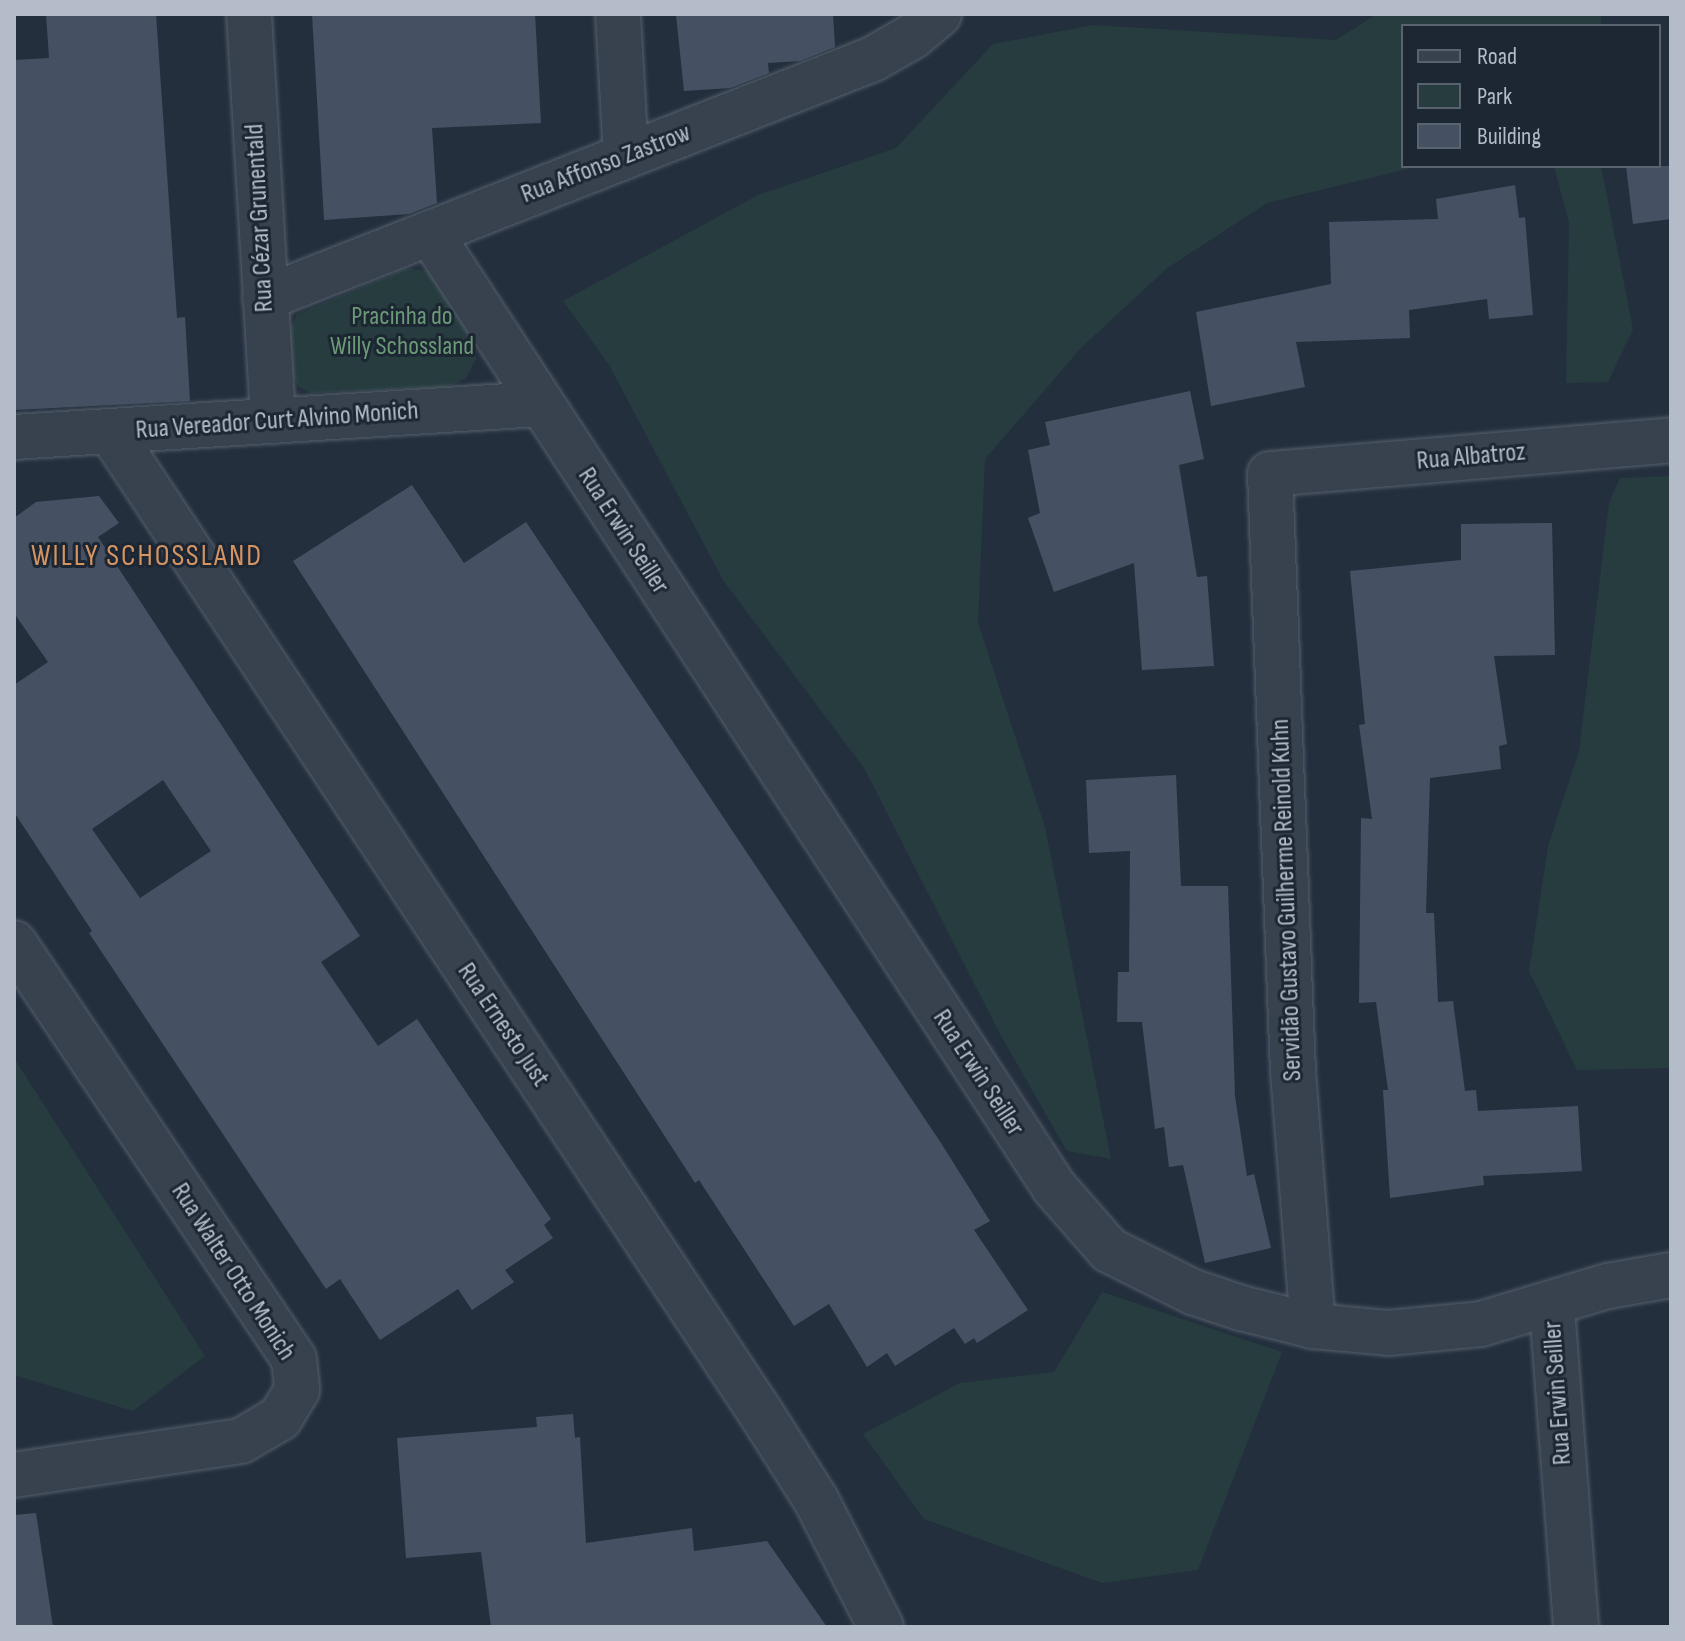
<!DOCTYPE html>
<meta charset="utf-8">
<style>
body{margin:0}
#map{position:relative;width:1685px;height:1641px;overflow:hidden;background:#242f3e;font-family:"Sofia Sans Condensed",sans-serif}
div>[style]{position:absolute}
.green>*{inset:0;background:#263c3f}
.building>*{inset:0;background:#455162}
.roads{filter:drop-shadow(0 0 2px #565f6c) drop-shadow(0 0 2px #565f6c)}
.street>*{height:44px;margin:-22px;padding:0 22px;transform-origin:22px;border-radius:22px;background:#38414e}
span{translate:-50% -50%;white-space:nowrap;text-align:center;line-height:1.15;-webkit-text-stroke:6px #1d2633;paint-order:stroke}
.street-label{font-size:26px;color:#b4bcc9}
.park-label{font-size:26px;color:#6b9a76}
.quarter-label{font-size:30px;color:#d59563;letter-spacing:2px}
.frame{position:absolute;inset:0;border:16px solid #b4bcc9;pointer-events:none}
.legend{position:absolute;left:1401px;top:24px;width:260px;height:144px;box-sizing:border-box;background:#1d2633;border:2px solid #59626f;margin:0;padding:10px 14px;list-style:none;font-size:24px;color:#b4bcc9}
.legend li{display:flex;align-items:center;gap:16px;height:40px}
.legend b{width:40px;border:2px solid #59626f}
</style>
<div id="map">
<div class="green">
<i style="clip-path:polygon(1377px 14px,1601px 14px,1601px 26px,1403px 26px,1403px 166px,1419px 166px,1267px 203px,1166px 269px,1081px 348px,985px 459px,978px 623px,1045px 827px,1111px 1159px,1067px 1151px,1000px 1034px,864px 768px,723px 580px,609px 365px,563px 301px,758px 195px,896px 148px,993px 44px,1093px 25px,1336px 40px)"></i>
<i style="clip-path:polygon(1554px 166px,1601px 166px,1633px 329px,1608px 382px,1566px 383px,1569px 223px)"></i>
<i style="clip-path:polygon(407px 268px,427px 271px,443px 283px,475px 339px,476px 359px,466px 378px,448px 387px,311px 393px,299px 387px,293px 378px,289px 333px,297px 314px)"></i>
<i style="clip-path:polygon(1671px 476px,1671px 1068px,1577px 1070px,1529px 971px,1548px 846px,1579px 751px,1609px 503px,1620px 478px)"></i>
<i style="clip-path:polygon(14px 1058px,205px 1356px,133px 1411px,14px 1375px)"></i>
<i style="clip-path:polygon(1102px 1292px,1282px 1352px,1198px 1570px,1102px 1583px,924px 1519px,863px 1434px,960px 1383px,1054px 1372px)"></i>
</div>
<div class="building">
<i style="clip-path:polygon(46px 14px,156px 14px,177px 318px,185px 317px,190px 401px,14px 410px,14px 60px,49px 58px)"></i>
<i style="clip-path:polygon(312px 14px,535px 14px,541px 123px,432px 128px,437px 203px,409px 214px,324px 220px)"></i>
<i style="clip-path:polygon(833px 14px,835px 47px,800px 61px,768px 63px,769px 73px,730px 88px,684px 91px,676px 15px)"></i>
<i style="clip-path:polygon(1626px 166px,1671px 166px,1671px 219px,1633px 224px)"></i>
<i style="clip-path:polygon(1515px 185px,1519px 218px,1525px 217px,1533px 315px,1489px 319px,1487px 299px,1409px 310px,1410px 338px,1296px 342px,1305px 387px,1211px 406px,1196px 312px,1331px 284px,1329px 222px,1438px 219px,1436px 199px)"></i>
<i style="clip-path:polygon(1190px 391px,1204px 459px,1179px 465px,1197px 577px,1207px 576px,1214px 666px,1142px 670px,1134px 563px,1054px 592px,1028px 518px,1040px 513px,1028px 450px,1050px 445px,1045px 422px)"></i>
<i style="clip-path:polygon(412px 485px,464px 563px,526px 522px,941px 1143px,990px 1221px,974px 1230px,1028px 1310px,977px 1343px,974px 1338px,965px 1344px,954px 1328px,895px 1366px,887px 1353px,867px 1367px,829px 1304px,794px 1326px,699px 1180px,695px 1183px,293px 561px)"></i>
<i style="clip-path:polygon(evenodd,99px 496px,119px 523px,98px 537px,360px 936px,321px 962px,378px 1046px,417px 1019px,551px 1219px,544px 1225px,553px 1238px,505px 1270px,514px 1282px,472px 1310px,458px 1289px,380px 1340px,340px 1279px,326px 1289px,89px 933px,92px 931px,14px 812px,14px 685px,48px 662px,14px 613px,14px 518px,36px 502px,99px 496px,163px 780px,211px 851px,140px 898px,92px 829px,163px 780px)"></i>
<i style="clip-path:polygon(1552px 523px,1555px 655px,1494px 656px,1507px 744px,1499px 746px,1501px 769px,1430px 778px,1426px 913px,1434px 913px,1438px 1002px,1453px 1001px,1465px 1091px,1476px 1090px,1478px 1111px,1578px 1106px,1582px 1171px,1483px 1176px,1484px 1185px,1390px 1198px,1383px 1090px,1388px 1090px,1376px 1002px,1359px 1003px,1361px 818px,1372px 819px,1359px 725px,1365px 724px,1350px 571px,1461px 560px,1461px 524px)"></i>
<i style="clip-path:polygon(1176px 775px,1181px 886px,1228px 886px,1235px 1096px,1247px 1176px,1254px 1174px,1271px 1248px,1205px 1263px,1183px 1165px,1169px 1167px,1164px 1127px,1155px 1129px,1142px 1022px,1117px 1022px,1118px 972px,1129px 972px,1130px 851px,1089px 853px,1086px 780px)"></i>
<i style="clip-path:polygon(573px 1414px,575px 1438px,580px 1437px,586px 1543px,692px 1528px,694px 1551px,767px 1541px,827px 1627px,491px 1627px,481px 1552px,406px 1558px,397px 1438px,537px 1427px,536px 1417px)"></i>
<i style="clip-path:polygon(36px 1513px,53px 1627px,14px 1627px,14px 1515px)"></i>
</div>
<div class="roads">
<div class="street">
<i style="left:249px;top:14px;width:408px;rotate:86.6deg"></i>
<i style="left:618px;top:14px;width:142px;rotate:86.8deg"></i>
<i style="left:430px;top:233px;width:1140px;rotate:56.81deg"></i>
<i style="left:1054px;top:1187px;width:84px;rotate:48.9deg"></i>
<i style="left:1109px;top:1250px;width:94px;rotate:26.6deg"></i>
<i style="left:1193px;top:1292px;width:51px;rotate:18.4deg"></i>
<i style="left:1241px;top:1308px;width:74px;rotate:14deg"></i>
<i style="left:1313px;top:1326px;width:75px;rotate:5.3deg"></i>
<i style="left:1388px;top:1333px;width:93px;rotate:-5.5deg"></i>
<i style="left:1481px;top:1324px;width:133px;rotate:-16.7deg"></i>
<i style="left:1608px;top:1286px;width:64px;rotate:-9.9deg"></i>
<i style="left:265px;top:298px;width:653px;rotate:-21.46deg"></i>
<i style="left:873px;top:59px;width:46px;rotate:-29.9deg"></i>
<i style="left:913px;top:36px;width:34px;rotate:-40deg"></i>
<i style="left:110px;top:431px;width:1180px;rotate:56.47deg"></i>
<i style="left:762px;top:1415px;width:101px;rotate:57.6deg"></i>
<i style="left:816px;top:1500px;width:143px;rotate:62.9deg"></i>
<i style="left:14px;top:437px;width:527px;rotate:-3.59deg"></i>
<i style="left:14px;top:943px;width:501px;rotate:56.06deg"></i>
<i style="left:294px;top:1359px;width:31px;rotate:84deg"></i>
<i style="left:297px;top:1390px;width:33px;rotate:121deg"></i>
<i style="left:280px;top:1418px;width:45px;rotate:149.5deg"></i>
<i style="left:241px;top:1441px;width:230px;rotate:171.5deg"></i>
<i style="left:1552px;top:1307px;width:321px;rotate:85.7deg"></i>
<i style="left:1313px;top:1326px;width:255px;rotate:-94.5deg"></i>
<i style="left:1293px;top:1072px;width:598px;rotate:-92.2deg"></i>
<i style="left:1270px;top:474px;width:402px;rotate:-4.8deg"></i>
</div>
</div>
<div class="street-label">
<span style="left:606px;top:164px;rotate:-21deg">Rua Affonso Zastrow</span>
<span style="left:260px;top:218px;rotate:-93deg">Rua Cézar Grunentald</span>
<span style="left:277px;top:421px;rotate:-4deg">Rua Vereador Curt Alvino Monich</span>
<span style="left:1471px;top:457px;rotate:-5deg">Rua Albatroz</span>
<span style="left:623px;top:531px;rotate:57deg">Rua Erwin Seiller</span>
<span style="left:1287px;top:900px;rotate:-92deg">Servidão Gustavo Guilherme Reinold Kuhn</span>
<span style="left:503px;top:1025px;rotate:56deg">Rua Ernesto Just</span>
<span style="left:978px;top:1073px;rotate:57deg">Rua Erwin Seiller</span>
<span style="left:233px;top:1272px;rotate:57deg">Rua Walter Otto Monich</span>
<span style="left:1558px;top:1393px;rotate:-94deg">Rua Erwin Seiller</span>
</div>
<div class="park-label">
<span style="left:402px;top:332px">Pracinha do<br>Willy Schossland</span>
</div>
<div class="quarter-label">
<span style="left:147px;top:556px">WILLY SCHOSSLAND</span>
</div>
<div class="frame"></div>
<ul class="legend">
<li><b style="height:10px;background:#38414e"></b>Road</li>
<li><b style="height:22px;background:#263c3f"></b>Park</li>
<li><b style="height:22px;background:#455162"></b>Building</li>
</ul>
</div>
